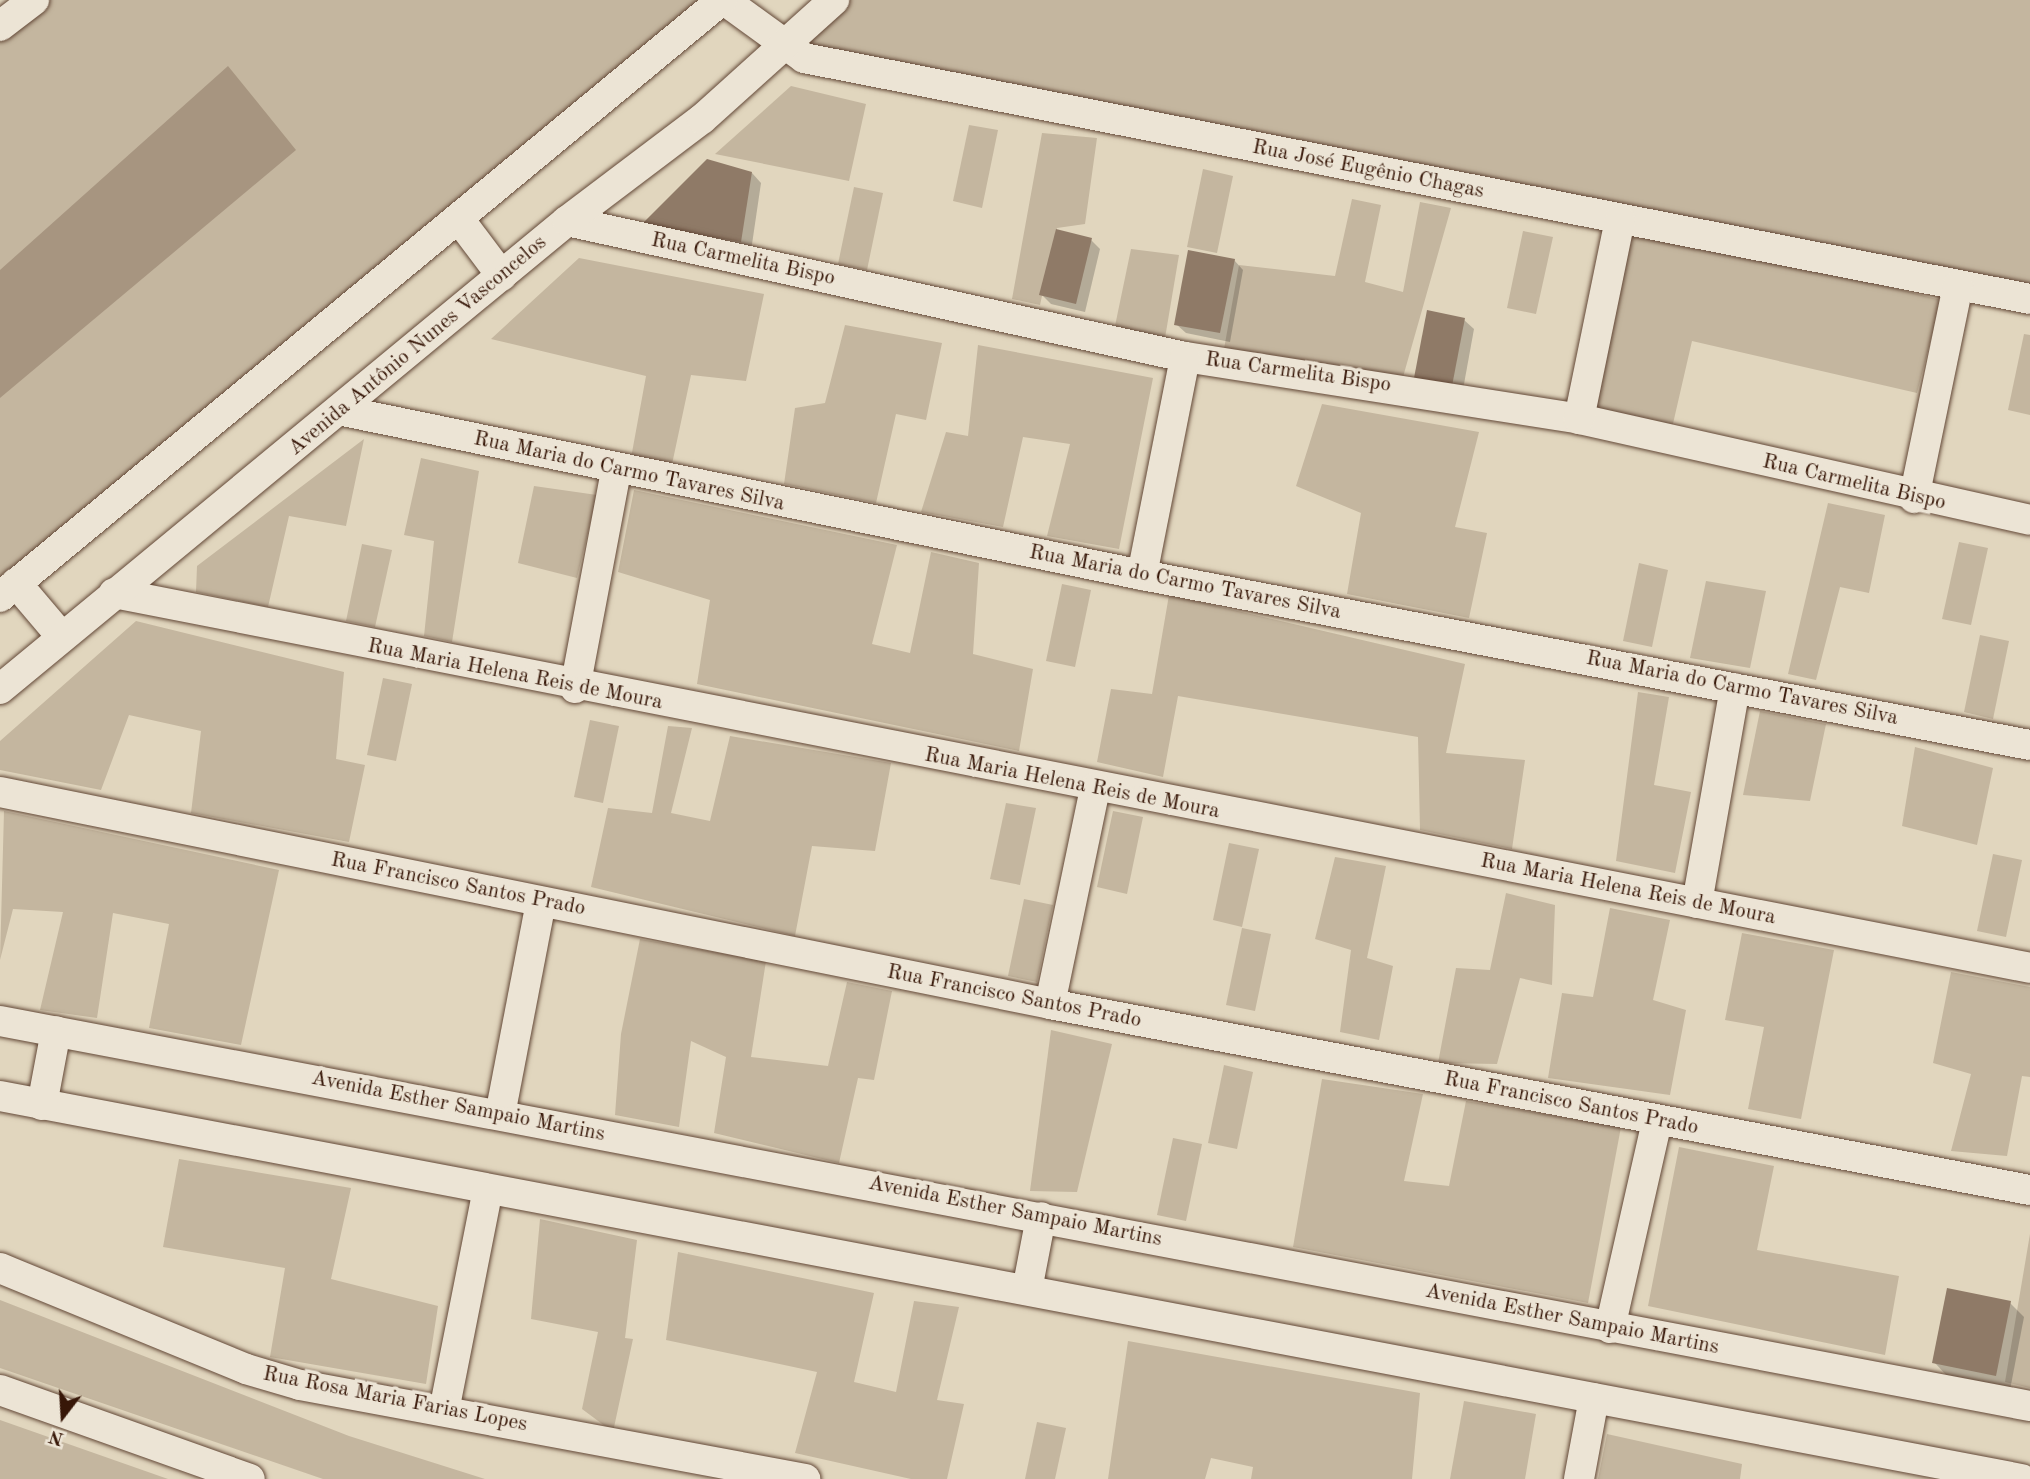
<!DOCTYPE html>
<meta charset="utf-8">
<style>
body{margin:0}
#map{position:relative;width:2030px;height:1479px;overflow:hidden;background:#e1d6be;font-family:"Old Standard TT",serif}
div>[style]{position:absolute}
.green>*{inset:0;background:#c4b69f}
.water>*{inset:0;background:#a79580}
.shadow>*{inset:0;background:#0003}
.building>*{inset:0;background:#8f7a67}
.roads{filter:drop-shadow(0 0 2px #624736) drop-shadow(0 0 2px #624736)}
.minor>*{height:30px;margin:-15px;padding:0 15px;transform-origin:15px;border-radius:15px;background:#ece4d5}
span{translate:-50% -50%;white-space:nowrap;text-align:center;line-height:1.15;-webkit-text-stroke:7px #ece4d5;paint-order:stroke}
.street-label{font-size:21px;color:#371708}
.north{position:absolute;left:28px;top:1381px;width:70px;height:70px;-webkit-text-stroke:5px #ece4d5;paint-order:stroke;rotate:197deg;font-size:19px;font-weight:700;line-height:28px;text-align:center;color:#371708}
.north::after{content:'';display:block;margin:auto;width:24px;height:32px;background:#371708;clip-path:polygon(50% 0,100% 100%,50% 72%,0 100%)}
</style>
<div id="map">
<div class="green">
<i style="clip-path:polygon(34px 0,722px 0,0 605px,0 26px)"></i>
<i style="clip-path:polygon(834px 0,2030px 0,2030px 299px,1640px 224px,1941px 300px,1917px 393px,1692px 341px,1672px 428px,1579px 419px,1620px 220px,782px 43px)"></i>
<i style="clip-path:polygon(791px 86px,866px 104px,849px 181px,715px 154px)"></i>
<i style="clip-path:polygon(969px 125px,998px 130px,982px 208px,953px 201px)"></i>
<i style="clip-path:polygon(1042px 133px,1097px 138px,1085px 224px,1057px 228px,1040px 305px,1012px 299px)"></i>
<i style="clip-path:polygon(1203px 169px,1233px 176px,1217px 253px,1187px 247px)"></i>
<i style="clip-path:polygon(854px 187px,883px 193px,867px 270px,838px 264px)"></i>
<i style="clip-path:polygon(1352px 199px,1381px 205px,1365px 282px,1403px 292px,1420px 202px,1451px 208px,1403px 377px,1224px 349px,1239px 265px,1335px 276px)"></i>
<i style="clip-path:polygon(1523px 231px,1553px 237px,1536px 314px,1507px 308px)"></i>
<i style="clip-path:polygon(1131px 249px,1179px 255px,1165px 338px,1115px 326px)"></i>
<i style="clip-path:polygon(579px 258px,764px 294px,746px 381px,691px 375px,671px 469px,631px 458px,646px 376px,491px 339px)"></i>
<i style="clip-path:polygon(845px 325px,942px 343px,926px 420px,896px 414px,876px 503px,784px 484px,795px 408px,825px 403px)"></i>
<i style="clip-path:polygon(2024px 334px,2030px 335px,2030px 415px,2008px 410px)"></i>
<i style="clip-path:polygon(978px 345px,1153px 378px,1119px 549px,1047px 536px,1070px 444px,1023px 437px,1003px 527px,921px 512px,946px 432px,968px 436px)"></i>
<i style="clip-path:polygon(1322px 404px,1479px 432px,1455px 527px,1487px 533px,1469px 618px,1347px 594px,1361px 513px,1296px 486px)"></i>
<i style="clip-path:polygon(364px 439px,346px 526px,289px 516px,268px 607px,196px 592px,197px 566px)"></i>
<i style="clip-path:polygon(421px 458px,479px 471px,452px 642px,424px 636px,434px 541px,404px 535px)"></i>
<i style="clip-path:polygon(534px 486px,597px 495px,577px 578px,518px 563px)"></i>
<i style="clip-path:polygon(634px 490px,897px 545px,872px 644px,910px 653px,931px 552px,979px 563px,973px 654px,1033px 669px,1019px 751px,697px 684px,710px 600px,618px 572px)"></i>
<i style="clip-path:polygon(1828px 503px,1885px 515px,1869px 593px,1840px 587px,1816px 680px,1788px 674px)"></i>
<i style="clip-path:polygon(1959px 542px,1988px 548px,1971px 625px,1942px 619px)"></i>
<i style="clip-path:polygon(362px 544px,392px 550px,375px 627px,346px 621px)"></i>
<i style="clip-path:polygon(1639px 563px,1668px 570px,1652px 647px,1623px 641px)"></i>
<i style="clip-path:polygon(1706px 581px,1766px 591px,1750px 668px,1690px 658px)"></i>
<i style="clip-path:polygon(1062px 584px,1091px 590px,1075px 667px,1046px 661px)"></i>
<i style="clip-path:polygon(1169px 595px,1465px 664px,1446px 753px,1525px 760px,1512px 849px,1420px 830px,1418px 737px,1178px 696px,1163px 777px,1097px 762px,1111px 689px,1152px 694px)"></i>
<i style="clip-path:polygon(136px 621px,344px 672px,336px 759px,365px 765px,349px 842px,191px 813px,201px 731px,129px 715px,101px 790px,0 770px,0 741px)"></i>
<i style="clip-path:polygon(1980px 635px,2009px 641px,1993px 719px,1964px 712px)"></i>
<i style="clip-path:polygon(383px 678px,412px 684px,396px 761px,367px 755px)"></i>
<i style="clip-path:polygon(1638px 692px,1669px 697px,1654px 785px,1691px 792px,1675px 873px,1616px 861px)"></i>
<i style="clip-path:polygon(1760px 711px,1826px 724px,1810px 801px,1743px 795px)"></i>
<i style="clip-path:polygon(590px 720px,619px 726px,603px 803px,574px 797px)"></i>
<i style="clip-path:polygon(668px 726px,692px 728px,671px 813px,710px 821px,730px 736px,891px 763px,875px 851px,812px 846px,795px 936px,591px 887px,608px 808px,652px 813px)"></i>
<i style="clip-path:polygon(1915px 747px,1993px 768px,1977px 845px,1902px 826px)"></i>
<i style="clip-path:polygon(1006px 803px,1036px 808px,1020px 885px,990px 879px)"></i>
<i style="clip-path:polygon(4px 811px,279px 870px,241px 1045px,149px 1028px,169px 924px,113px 913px,97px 1018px,40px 1010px,63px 912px,13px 909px,0 960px)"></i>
<i style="clip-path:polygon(1113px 811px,1143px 817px,1127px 894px,1097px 887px)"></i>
<i style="clip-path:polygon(1229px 843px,1259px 849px,1242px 927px,1213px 920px)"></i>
<i style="clip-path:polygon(1993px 854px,2022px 860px,2006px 937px,1977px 931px)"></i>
<i style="clip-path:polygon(1335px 857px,1386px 866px,1367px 958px,1393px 966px,1379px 1040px,1340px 1032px,1351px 950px,1315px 939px)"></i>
<i style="clip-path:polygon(1506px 893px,1555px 905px,1552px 985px,1520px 978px,1497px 1064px,1438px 1063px,1456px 968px,1490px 970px)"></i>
<i style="clip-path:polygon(1024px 899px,1053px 905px,1037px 982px,1008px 976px)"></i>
<i style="clip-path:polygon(1610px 908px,1670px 920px,1653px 1000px,1686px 1010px,1670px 1095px,1548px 1078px,1562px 993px,1593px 997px)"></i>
<i style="clip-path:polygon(1242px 928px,1271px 934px,1255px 1011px,1226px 1005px)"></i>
<i style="clip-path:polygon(1742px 933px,1834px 950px,1801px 1119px,1748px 1109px,1764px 1027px,1725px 1020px)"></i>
<i style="clip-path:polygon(640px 939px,766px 961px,751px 1057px,828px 1066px,847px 982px,892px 991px,874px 1080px,858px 1078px,839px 1163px,714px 1133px,726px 1057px,691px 1041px,679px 1127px,615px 1115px,621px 1034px)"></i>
<i style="clip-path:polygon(1951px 972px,2030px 987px,2030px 1077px,2022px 1076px,2007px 1156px,1951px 1151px,1971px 1074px,1933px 1063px)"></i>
<i style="clip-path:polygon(1051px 1030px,1112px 1044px,1077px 1192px,1030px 1191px)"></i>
<i style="clip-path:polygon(1224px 1065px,1253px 1072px,1237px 1149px,1208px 1143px)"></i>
<i style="clip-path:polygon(1322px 1079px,1423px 1094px,1404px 1181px,1449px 1186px,1466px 1101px,1621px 1127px,1588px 1303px,1293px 1247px)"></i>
<i style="clip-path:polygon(1173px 1138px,1202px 1144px,1186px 1221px,1157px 1215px)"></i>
<i style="clip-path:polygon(1679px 1147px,1774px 1166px,1757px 1250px,1899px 1276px,1885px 1355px,1648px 1306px)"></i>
<i style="clip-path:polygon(179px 1159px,351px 1188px,331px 1279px,438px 1306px,426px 1384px,270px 1357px,285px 1268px,163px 1247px)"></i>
<i style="clip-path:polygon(540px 1219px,637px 1240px,625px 1338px,633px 1339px,613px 1432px,582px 1409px,598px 1332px,531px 1319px)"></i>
<i style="clip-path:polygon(2030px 1234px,2030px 1388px,2005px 1382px)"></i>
<i style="clip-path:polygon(678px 1252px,874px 1293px,854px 1382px,896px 1392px,914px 1301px,959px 1307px,937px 1400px,964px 1404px,947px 1479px,911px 1479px,795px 1453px,817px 1372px,666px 1340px)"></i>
<i style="clip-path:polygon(0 1300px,349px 1436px,485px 1479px,323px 1479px,0 1368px)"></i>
<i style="clip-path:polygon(1128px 1341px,1420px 1393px,1412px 1479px,1251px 1479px,1253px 1467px,1211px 1458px,1205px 1479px,1108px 1479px)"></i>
<i style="clip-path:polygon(1464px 1401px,1536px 1414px,1525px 1479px,1450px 1479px)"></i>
<i style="clip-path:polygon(0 1420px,168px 1479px,0 1479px)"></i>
<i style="clip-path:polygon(1037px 1422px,1066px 1428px,1055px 1479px,1025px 1479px)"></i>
<i style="clip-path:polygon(1607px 1434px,1742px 1464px,1740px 1479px,1598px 1479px)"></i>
</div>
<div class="water">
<i style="clip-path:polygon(228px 66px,296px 150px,0 398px,0 270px)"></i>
</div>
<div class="shadow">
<i style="clip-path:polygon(752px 173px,761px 183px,751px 251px,652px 234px)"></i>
<i style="clip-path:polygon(1091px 240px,1100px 249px,1085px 312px,1051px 304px,1041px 294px)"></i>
<i style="clip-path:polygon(1234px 260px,1243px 270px,1230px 342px,1186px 333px,1176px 324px)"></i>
<i style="clip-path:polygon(1464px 320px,1474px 329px,1462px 395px,1425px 387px)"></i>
<i style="clip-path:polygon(2010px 1303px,2024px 1317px,2010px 1390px,1948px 1377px,1934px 1362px)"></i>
</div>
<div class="building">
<i style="clip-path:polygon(707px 159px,752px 172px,741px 242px,641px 225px)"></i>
<i style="clip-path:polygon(1056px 229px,1092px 238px,1076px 304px,1039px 295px)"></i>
<i style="clip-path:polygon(1188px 250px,1235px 259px,1220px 333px,1174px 325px)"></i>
<i style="clip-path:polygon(1427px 310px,1465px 318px,1452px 386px,1414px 378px)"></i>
<i style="clip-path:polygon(1947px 1288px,2011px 1301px,1996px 1376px,1932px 1363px)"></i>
</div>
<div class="roads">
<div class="minor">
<i style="left:724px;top:0;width:99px;rotate:35.9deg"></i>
<i style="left:804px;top:58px;width:1249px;rotate:11.12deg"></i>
<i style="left:0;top:26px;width:43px;rotate:-37.4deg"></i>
<i style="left:459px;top:219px;width:71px;rotate:53deg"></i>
<i style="left:567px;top:221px;width:633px;rotate:12.41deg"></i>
<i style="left:1185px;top:357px;width:399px;rotate:8.9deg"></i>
<i style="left:1579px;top:419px;width:462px;rotate:12.6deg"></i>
<i style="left:343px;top:411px;width:816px;rotate:11.6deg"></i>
<i style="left:1142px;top:575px;width:904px;rotate:10.84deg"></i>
<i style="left:1579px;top:419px;width:204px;rotate:-78.4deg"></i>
<i style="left:1914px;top:498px;width:217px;rotate:-78.3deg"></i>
<i style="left:1142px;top:575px;width:222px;rotate:-78.8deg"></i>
<i style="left:16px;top:583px;width:70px;rotate:49.7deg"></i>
<i style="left:114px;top:593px;width:1952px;rotate:11.07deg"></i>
<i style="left:0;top:597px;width:937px;rotate:-39.59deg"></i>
<i style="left:575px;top:688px;width:222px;rotate:-79.3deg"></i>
<i style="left:0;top:689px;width:735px;rotate:-39.54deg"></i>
<i style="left:567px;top:221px;width:169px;rotate:-37.1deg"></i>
<i style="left:702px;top:119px;width:178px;rotate:-42deg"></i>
<i style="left:0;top:792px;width:1071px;rotate:11.41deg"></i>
<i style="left:1050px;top:1004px;width:997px;rotate:10.75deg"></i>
<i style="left:1697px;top:903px;width:218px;rotate:-80deg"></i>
<i style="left:1050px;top:1004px;width:221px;rotate:-78.2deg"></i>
<i style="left:0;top:1021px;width:2066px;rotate:10.74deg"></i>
<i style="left:0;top:1096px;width:2058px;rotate:10.73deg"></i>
<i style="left:42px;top:1105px;width:75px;rotate:-79.3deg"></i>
<i style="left:500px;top:1115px;width:217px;rotate:-79.1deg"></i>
<i style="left:0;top:1268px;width:266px;rotate:22.3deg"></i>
<i style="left:246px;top:1369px;width:56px;rotate:16.5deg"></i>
<i style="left:300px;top:1385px;width:514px;rotate:10.54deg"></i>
<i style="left:1027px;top:1290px;width:74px;rotate:-79.1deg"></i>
<i style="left:1610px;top:1328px;width:212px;rotate:-77.2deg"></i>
<i style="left:0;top:1390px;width:265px;rotate:19.6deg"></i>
<i style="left:444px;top:1411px;width:226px;rotate:-78.8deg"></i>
<i style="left:1579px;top:1479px;width:82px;rotate:-79.5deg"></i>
</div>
</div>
<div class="street-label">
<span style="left:1368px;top:170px;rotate:11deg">Rua José Eugênio Chagas</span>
<span style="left:743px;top:260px;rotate:12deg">Rua Carmelita Bispo</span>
<span style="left:418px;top:346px;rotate:-40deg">Avenida Antônio Nunes Vasconcelos</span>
<span style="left:1298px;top:373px;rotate:8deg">Rua Carmelita Bispo</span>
<span style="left:629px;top:472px;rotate:12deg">Rua Maria do Carmo Tavares Silva</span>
<span style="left:1854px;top:483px;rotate:13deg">Rua Carmelita Bispo</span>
<span style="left:1185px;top:583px;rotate:11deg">Rua Maria do Carmo Tavares Silva</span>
<span style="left:515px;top:675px;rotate:11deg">Rua Maria Helena Reis de Moura</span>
<span style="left:1742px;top:689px;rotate:11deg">Rua Maria do Carmo Tavares Silva</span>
<span style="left:1072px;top:784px;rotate:11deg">Rua Maria Helena Reis de Moura</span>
<span style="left:458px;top:885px;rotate:11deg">Rua Francisco Santos Prado</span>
<span style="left:1628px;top:890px;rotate:11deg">Rua Maria Helena Reis de Moura</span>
<span style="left:1014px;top:997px;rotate:11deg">Rua Francisco Santos Prado</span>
<span style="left:1571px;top:1104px;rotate:11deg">Rua Francisco Santos Prado</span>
<span style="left:458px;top:1107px;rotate:11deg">Avenida Esther Sampaio Martins</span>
<span style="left:1015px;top:1212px;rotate:11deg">Avenida Esther Sampaio Martins</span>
<span style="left:1572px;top:1320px;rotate:11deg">Avenida Esther Sampaio Martins</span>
<span style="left:395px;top:1400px;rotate:11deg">Rua Rosa Maria Farias Lopes</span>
</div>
<div class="north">N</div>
</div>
